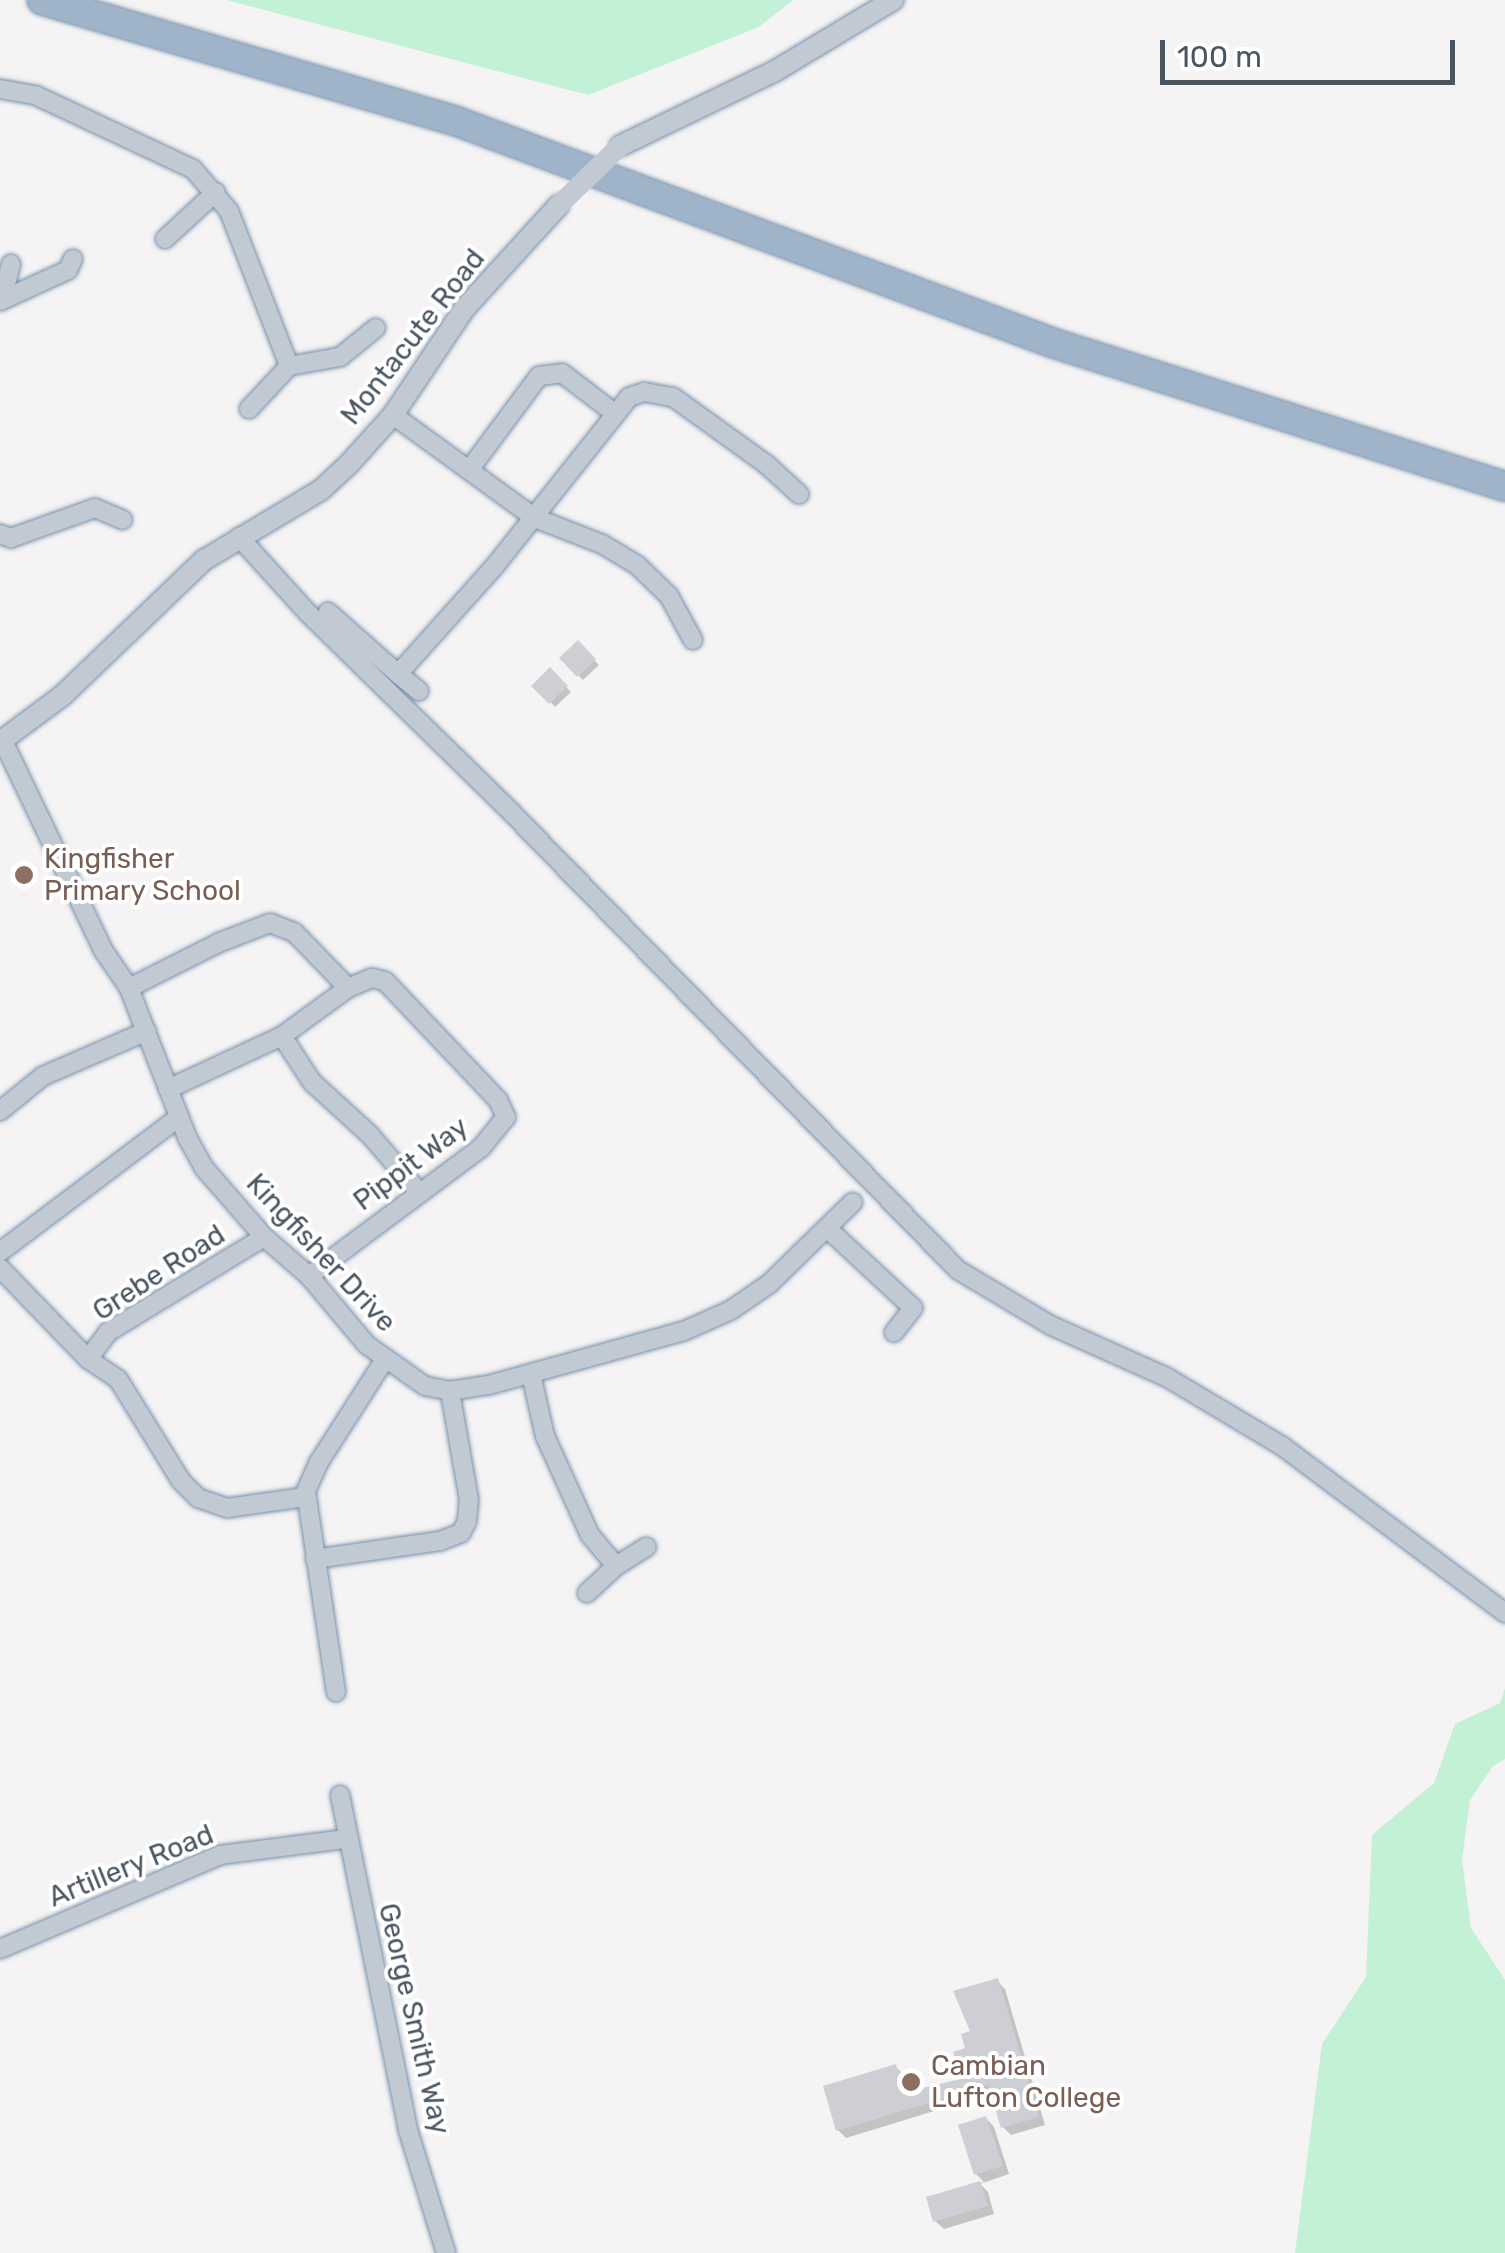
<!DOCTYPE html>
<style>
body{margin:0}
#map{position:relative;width:1505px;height:2253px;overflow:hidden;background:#f5f3f3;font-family:Rubik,sans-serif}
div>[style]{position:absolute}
.green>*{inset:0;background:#c3f1d5}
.shadow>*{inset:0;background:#0003}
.building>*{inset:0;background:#cdcfd5}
.roads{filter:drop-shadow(0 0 2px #7690ad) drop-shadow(0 0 2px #7690ad)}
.minor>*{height:18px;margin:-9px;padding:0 9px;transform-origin:9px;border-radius:9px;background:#c1cad2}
.tertiary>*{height:20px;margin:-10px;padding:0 10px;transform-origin:10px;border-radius:10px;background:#c1cad2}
.trunk>*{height:28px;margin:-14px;padding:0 14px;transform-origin:14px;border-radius:14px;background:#9fb4c9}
.tertiary-bridge>*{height:20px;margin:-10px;padding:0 10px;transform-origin:10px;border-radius:10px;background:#c1cad2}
.dots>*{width:28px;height:28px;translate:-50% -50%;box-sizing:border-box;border:5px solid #fff;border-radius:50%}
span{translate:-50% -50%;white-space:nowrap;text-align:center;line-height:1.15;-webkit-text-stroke:8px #fff;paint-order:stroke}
.street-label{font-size:28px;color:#4a5661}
.education-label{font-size:28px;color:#785e54}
.left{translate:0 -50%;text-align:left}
.scale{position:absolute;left:1160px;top:40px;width:295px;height:45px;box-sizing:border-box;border:5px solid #4a5661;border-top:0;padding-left:12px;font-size:30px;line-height:35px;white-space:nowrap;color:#4a5661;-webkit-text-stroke:8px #fff;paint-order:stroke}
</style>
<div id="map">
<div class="green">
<i style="clip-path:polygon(226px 0,793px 0,759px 27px,588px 95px)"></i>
<i style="clip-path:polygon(1505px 1688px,1505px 1759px,1493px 1766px,1470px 1800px,1462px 1860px,1471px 1928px,1505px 1980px,1505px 2253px,1295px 2253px,1322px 2044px,1366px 1977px,1372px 1835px,1434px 1783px,1455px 1724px,1500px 1703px)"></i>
</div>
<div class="shadow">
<i style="clip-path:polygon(578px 644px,599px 665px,583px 680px,562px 659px)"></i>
<i style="clip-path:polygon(550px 671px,571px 692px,555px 707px,535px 686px)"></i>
<i style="clip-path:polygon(997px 1981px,1005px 1989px,1045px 2125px,1011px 2135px,1003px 2127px,993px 2093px,846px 2138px,838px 2130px,896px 2067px,904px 2075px,909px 2094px,964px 2081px,974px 2033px)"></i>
<i style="clip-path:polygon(986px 2118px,994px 2127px,1009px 2174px,980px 2184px,988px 2192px,994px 2214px,944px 2229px,935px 2221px,929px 2198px,984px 2182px,976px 2174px)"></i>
</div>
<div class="building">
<i style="clip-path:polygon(578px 640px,596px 659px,577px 677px,559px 658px)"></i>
<i style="clip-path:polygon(550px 667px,568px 686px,549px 704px,531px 686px)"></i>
<i style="clip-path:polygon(998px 1978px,1039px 2117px,1001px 2128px,988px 2085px,836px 2131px,823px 2086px,896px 2064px,905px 2092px,961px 2079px,953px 2052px,965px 2048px,961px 2034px,970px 2031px,953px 1991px)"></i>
<i style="clip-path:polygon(986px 2116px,1003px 2166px,974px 2175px,958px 2125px)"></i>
<i style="clip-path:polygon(980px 2181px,988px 2206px,933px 2222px,926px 2197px)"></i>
</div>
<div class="roads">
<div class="minor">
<i style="left:0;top:89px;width:36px;rotate:10deg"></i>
<i style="left:35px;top:95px;width:174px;rotate:25.1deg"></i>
<i style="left:193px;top:169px;width:55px;rotate:49.4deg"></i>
<i style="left:229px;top:211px;width:166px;rotate:68.8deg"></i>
<i style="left:165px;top:239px;width:69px;rotate:-42.7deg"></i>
<i style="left:2px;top:300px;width:37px;rotate:-76deg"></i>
<i style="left:0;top:301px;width:75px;rotate:-24.5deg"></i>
<i style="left:68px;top:270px;width:12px;rotate:-66deg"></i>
<i style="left:249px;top:409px;width:59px;rotate:-47.1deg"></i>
<i style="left:289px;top:366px;width:52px;rotate:-10deg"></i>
<i style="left:340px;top:357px;width:46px;rotate:-38.9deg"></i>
<i style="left:393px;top:415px;width:175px;rotate:36deg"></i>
<i style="left:535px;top:518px;width:72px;rotate:21.2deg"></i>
<i style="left:602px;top:544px;width:41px;rotate:31deg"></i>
<i style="left:637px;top:565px;width:45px;rotate:44.1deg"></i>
<i style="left:669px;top:596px;width:50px;rotate:61.4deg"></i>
<i style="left:469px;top:470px;width:117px;rotate:-53.3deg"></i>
<i style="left:539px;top:376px;width:23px;rotate:-7deg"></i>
<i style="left:562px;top:373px;width:64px;rotate:37.4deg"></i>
<i style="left:0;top:534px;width:12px;rotate:20deg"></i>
<i style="left:11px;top:538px;width:89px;rotate:-19.7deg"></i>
<i style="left:95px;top:508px;width:30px;rotate:23deg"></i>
<i style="left:239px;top:537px;width:103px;rotate:47.8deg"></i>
<i style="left:308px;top:613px;width:287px;rotate:44.4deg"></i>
<i style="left:513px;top:814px;width:637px;rotate:45.7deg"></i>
<i style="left:958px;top:1270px;width:109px;rotate:30.8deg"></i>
<i style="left:1052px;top:1326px;width:127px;rotate:24.1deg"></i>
<i style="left:1168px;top:1378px;width:133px;rotate:30.8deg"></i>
<i style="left:1282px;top:1446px;width:279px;rotate:36.8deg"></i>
<i style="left:328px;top:612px;width:94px;rotate:41.5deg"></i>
<i style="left:419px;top:691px;width:27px;rotate:-141deg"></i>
<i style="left:398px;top:674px;width:144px;rotate:-48.1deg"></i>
<i style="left:494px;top:567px;width:217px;rotate:-51.5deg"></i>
<i style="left:629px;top:397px;width:16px;rotate:-18deg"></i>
<i style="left:644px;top:392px;width:29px;rotate:10deg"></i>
<i style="left:673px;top:397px;width:115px;rotate:35.8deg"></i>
<i style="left:766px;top:464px;width:45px;rotate:42.3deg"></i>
<i style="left:3px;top:741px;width:232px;rotate:64.4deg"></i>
<i style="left:103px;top:950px;width:46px;rotate:55.6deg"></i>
<i style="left:129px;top:988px;width:162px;rotate:68.7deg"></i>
<i style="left:188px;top:1139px;width:33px;rotate:61deg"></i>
<i style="left:204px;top:1168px;width:91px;rotate:49deg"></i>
<i style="left:264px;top:1237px;width:60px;rotate:40.9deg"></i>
<i style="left:309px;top:1276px;width:90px;rotate:50deg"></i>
<i style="left:367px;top:1345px;width:71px;rotate:35.3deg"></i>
<i style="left:425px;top:1386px;width:25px;rotate:11deg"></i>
<i style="left:450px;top:1391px;width:39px;rotate:-9deg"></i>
<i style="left:489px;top:1385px;width:202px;rotate:-15.5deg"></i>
<i style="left:684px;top:1331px;width:51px;rotate:-24.1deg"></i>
<i style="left:731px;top:1310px;width:46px;rotate:-34.4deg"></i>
<i style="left:769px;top:1284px;width:117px;rotate:-44.3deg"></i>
<i style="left:129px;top:988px;width:100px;rotate:-26.8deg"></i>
<i style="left:218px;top:943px;width:56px;rotate:-21deg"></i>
<i style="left:270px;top:923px;width:26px;rotate:21deg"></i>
<i style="left:294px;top:932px;width:78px;rotate:46deg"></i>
<i style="left:282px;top:1036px;width:55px;rotate:56.9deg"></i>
<i style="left:312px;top:1082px;width:79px;rotate:42.4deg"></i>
<i style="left:370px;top:1135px;width:75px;rotate:49.3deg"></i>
<i style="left:168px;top:1089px;width:126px;rotate:-24.9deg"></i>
<i style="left:282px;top:1036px;width:82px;rotate:-36deg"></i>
<i style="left:348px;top:988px;width:26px;rotate:-23deg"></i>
<i style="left:372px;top:978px;width:13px;rotate:13deg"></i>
<i style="left:385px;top:981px;width:164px;rotate:46.5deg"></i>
<i style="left:498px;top:1100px;width:19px;rotate:65deg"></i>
<i style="left:506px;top:1117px;width:38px;rotate:129deg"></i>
<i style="left:482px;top:1147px;width:216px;rotate:143.3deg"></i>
<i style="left:0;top:1111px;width:55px;rotate:-39.1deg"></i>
<i style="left:43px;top:1076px;width:113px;rotate:-23.4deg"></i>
<i style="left:828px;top:1229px;width:116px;rotate:42.9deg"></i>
<i style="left:913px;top:1308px;width:31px;rotate:128deg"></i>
<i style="left:0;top:1252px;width:224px;rotate:-37deg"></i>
<i style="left:0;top:1268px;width:127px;rotate:46deg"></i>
<i style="left:88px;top:1359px;width:36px;rotate:34deg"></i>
<i style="left:118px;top:1379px;width:120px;rotate:58.3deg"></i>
<i style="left:181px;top:1481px;width:24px;rotate:45deg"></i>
<i style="left:198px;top:1498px;width:31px;rotate:19deg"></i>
<i style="left:227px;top:1508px;width:79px;rotate:-8deg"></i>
<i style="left:88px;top:1359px;width:34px;rotate:-53deg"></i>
<i style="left:108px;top:1332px;width:183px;rotate:-31.3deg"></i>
<i style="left:531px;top:1374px;width:64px;rotate:77.3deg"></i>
<i style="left:545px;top:1436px;width:109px;rotate:65.6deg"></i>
<i style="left:590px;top:1535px;width:40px;rotate:50deg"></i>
<i style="left:315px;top:1559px;width:126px;rotate:-8.2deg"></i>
<i style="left:440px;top:1541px;width:22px;rotate:-21deg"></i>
<i style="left:461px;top:1533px;width:13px;rotate:-63deg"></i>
<i style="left:467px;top:1521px;width:21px;rotate:-85deg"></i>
<i style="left:469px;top:1500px;width:111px;rotate:-99.9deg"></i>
<i style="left:587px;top:1593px;width:40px;rotate:-43deg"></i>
<i style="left:616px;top:1566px;width:36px;rotate:-32deg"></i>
<i style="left:336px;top:1692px;width:203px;rotate:-98.5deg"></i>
<i style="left:306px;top:1491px;width:32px;rotate:-66deg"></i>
<i style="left:319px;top:1462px;width:122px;rotate:-57.3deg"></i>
<i style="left:340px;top:1795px;width:342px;rotate:78.5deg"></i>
<i style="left:408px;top:2130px;width:129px;rotate:72.8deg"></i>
<i style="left:0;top:1949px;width:239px;rotate:-23.1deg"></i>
<i style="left:220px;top:1855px;width:126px;rotate:-7.3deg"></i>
</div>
<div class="tertiary">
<i style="left:620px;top:146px;width:172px;rotate:-25.8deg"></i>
<i style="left:775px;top:71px;width:138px;rotate:-31deg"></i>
<i style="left:0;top:742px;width:77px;rotate:-36.6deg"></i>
<i style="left:62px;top:696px;width:197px;rotate:-43.8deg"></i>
<i style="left:204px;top:560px;width:136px;rotate:-30.9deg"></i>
<i style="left:321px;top:490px;width:38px;rotate:-43deg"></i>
<i style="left:349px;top:464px;width:66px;rotate:-48.1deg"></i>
<i style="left:393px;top:415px;width:129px;rotate:-56.1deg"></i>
<i style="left:465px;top:308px;width:139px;rotate:-47.6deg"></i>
</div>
<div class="trunk">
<i style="left:42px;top:0;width:428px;rotate:16.3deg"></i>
<i style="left:453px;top:120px;width:640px;rotate:20.39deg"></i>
<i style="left:1053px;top:343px;width:474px;rotate:17.6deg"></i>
</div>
</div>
<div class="tertiary-bridge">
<i style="left:559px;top:205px;width:85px;rotate:-44deg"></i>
</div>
<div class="dots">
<i style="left:24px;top:875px;background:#8d6e63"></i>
<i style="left:911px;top:2082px;background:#8d6e63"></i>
</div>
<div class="street-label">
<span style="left:413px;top:337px;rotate:-52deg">Montacute Road</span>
<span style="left:411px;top:1164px;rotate:-37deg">Pippit Way</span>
<span style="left:321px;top:1253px;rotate:47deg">Kingfisher Drive</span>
<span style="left:159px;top:1273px;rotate:-33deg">Grebe Road</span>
<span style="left:131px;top:1866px;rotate:-22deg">Artillery Road</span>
<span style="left:414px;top:2019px;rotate:77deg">George Smith Way</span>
</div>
<div class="education-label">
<span class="left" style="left:44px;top:875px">Kingfisher<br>Primary School</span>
<span class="left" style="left:931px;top:2082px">Cambian<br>Lufton College</span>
</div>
<div class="scale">100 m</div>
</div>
